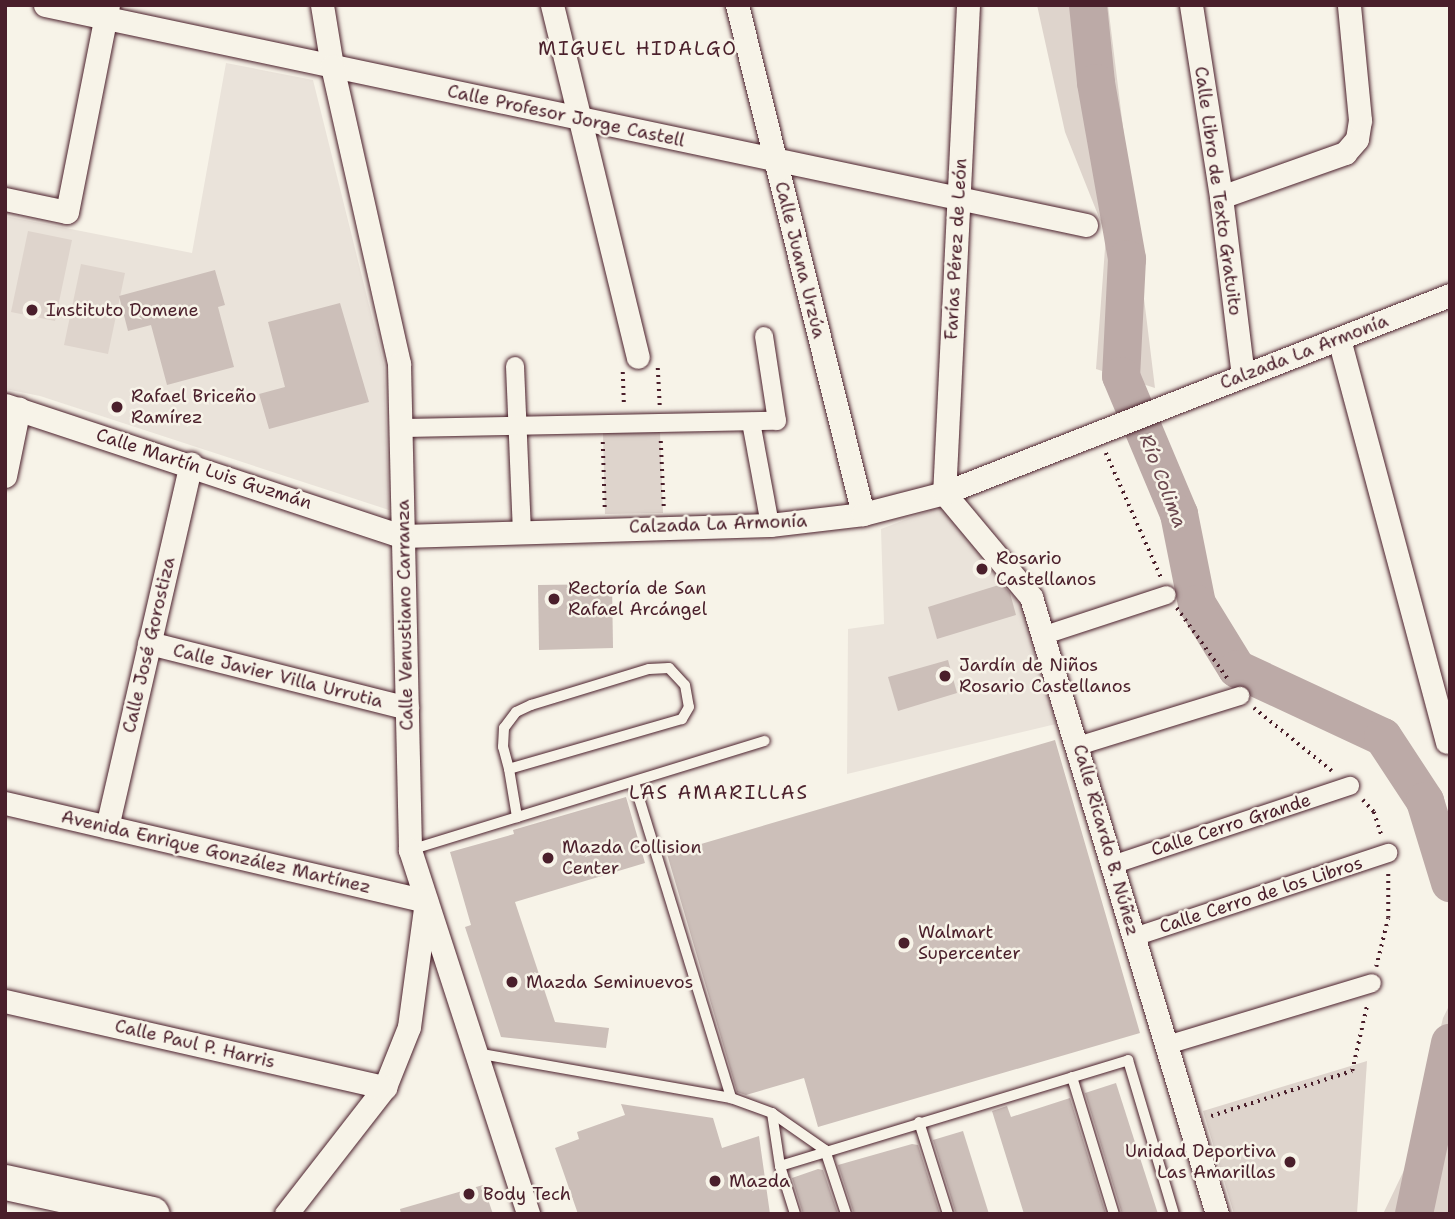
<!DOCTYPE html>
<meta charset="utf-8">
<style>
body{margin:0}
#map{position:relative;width:1455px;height:1219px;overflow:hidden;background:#f7f3e8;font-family:"Shantell Sans",sans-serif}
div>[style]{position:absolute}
.built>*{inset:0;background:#eae3da}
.green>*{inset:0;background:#ded4cc}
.river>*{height:38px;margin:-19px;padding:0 19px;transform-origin:19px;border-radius:19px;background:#bcaaa7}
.building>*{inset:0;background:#ccbfb9}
.path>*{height:3.5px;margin-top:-1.75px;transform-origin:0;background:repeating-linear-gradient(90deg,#4a1f2b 0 2px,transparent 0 7px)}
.roads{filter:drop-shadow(0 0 2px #4a1f2b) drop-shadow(0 0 2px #4a1f2b)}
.service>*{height:10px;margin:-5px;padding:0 5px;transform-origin:5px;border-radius:5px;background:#f7f3e8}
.pedestrian>*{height:18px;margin:-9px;padding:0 9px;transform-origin:9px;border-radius:9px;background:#f7f3e8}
.minor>*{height:23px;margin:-11.5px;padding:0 11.5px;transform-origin:11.5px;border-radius:11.5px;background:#f7f3e8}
.primary>*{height:35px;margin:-17.5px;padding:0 17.5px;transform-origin:17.5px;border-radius:17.5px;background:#f7f3e8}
.dots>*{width:19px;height:19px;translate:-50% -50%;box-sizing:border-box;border:4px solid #f7f3e8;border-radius:50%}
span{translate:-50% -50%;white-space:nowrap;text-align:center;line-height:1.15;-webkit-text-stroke:5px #f7f3e8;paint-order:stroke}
.street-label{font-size:18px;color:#4a1f2b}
.poi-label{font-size:18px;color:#4a1f2b}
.left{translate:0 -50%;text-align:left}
.right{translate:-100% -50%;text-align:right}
.neighbourhood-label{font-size:19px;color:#4a1f2b;letter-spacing:2px}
.water-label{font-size:19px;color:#6c4950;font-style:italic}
.frame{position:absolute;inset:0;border:7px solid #4a1f2b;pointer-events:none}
</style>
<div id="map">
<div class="built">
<i style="clip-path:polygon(226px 63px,313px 80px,384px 365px,389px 510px,40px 396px,5px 389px,5px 216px,192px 253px)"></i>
<i style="clip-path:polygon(944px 505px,1022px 598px,1056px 724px,847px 774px,848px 629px,884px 624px,881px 529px)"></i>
</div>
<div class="green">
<i style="clip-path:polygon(1037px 5px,1108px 5px,1155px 388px,1096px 369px,1106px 235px,1065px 132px)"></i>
<i style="clip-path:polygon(28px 231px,72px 240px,55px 321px,11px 312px)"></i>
<i style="clip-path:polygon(81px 264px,125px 273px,108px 354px,64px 345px)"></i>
<i style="clip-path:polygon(660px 431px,663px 513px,605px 514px,603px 433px)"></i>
<i style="clip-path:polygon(1450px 1004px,1450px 1214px,1383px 1214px,1408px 1162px,1443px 1018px)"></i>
<i style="clip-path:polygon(1367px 1061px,1357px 1214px,1234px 1214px,1203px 1111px)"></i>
</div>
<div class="river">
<i style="left:1088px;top:5px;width:78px;rotate:84.1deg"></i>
<i style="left:1096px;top:83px;width:179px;rotate:80deg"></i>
<i style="left:1127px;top:259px;width:117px;rotate:92.9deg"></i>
<i style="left:1121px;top:376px;width:150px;rotate:67.2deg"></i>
<i style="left:1179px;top:514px;width:92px;rotate:78.7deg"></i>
<i style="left:1197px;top:604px;width:76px;rotate:58.4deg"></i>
<i style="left:1237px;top:669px;width:161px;rotate:25deg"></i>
<i style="left:1383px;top:737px;width:77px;rotate:56.7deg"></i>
<i style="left:1425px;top:801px;width:86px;rotate:73deg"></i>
<i style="left:1414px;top:1214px;width:175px;rotate:-78.1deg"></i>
</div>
<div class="building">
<i style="clip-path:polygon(215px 270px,225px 305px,218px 307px,234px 367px,167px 385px,151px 325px,128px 331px,119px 296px)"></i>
<i style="clip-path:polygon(340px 303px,369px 402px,269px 429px,259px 394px,285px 387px,268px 322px)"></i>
<i style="clip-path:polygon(612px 584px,613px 648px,539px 650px,538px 585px)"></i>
<i style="clip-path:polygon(1002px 584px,1010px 593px,1016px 615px,937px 639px,928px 607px)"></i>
<i style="clip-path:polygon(948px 660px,957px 693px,898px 711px,888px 677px)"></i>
<i style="clip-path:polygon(1055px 740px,1140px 1033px,818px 1127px,804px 1078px,746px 1095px,737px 1092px,667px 854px)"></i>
<i style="clip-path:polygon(626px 797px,645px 863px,515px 902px,555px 1022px,609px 1028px,606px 1048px,501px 1037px,465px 927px,471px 925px,450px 852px,514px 834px,513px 830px)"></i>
<i style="clip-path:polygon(1116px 1083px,1158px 1214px,1122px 1214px,1085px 1093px)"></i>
<i style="clip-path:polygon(1070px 1098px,1106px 1214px,1024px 1214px,992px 1111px,1007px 1106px,1011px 1117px)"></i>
<i style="clip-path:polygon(621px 1104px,713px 1118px,722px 1148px,759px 1136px,770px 1214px,578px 1214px,555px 1148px,579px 1139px,577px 1132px,625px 1115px)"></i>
<i style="clip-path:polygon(963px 1131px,989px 1214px,956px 1214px,933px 1140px)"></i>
<i style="clip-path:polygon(912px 1144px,918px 1145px,940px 1214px,854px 1214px,838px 1165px)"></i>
<i style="clip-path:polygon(818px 1169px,823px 1170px,838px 1214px,803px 1214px,792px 1178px)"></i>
<i style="clip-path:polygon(483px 1185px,493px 1214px,401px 1214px,400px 1209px)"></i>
</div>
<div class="path">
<i style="left:658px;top:368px;width:38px;rotate:87deg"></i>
<i style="left:623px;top:372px;width:34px;rotate:88deg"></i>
<i style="left:661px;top:441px;width:66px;rotate:87.4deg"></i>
<i style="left:603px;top:442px;width:66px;rotate:88.3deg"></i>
<i style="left:1106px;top:453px;width:136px;rotate:66.1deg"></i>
<i style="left:1177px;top:608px;width:87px;rotate:54.3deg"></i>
<i style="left:1254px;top:708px;width:100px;rotate:38.9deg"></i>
<i style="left:1363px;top:800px;width:16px;rotate:47deg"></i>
<i style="left:1374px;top:812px;width:25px;rotate:72deg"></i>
<i style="left:1376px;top:967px;width:50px;rotate:-76.2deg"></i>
<i style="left:1388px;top:918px;width:47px;rotate:-90deg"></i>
<i style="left:1211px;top:1116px;width:148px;rotate:-17.7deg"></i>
<i style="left:1352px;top:1071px;width:68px;rotate:-77.2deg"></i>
</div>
<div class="roads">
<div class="service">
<i style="left:509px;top:769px;width:23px;rotate:-105deg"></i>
<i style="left:503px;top:747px;width:19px;rotate:-87deg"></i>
<i style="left:504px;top:728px;width:20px;rotate:-53deg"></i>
<i style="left:516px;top:712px;width:17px;rotate:-25deg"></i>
<i style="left:531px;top:705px;width:123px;rotate:-17deg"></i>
<i style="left:649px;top:669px;width:20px;rotate:-3deg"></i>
<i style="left:669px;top:668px;width:23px;rotate:47deg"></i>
<i style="left:685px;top:685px;width:22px;rotate:80deg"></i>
<i style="left:689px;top:707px;width:14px;rotate:120deg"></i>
<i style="left:682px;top:719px;width:180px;rotate:163.9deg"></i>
<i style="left:509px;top:769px;width:49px;rotate:80.5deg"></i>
<i style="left:634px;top:782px;width:331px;rotate:72.9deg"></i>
<i style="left:410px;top:850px;width:371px;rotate:-17.1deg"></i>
<i style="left:476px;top:1053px;width:259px;rotate:10deg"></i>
<i style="left:731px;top:1098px;width:44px;rotate:20.1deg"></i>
<i style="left:772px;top:1113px;width:65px;rotate:34.9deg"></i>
<i style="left:825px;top:1150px;width:67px;rotate:71.8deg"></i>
<i style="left:1072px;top:1077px;width:143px;rotate:73deg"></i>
<i style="left:772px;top:1113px;width:54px;rotate:81.4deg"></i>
<i style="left:780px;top:1166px;width:50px;rotate:72.6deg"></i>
<i style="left:919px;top:1122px;width:96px;rotate:72.5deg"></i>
<i style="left:780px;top:1166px;width:364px;rotate:-16.9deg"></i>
<i style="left:1128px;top:1060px;width:161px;rotate:73.4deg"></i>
</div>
<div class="pedestrian">
<i style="left:515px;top:366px;width:165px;rotate:87.6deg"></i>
<i style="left:751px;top:422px;width:105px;rotate:79.5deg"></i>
<i style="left:401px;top:428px;width:376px;rotate:-1.1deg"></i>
<i style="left:777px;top:421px;width:86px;rotate:-98.7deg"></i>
<i style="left:1045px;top:635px;width:128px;rotate:-18.2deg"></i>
<i style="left:1078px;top:746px;width:170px;rotate:-17.2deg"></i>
<i style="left:1112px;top:865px;width:251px;rotate:-18.4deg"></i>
<i style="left:1134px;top:937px;width:268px;rotate:-18.3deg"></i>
<i style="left:1167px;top:1045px;width:214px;rotate:-16.8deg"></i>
</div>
<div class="minor">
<i style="left:45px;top:5px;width:1064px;rotate:11.93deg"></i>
<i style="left:322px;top:5px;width:62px;rotate:80.7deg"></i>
<i style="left:332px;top:66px;width:305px;rotate:77.3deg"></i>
<i style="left:399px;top:364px;width:486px;rotate:88.7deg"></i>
<i style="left:410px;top:850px;width:383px;rotate:72deg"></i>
<i style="left:552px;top:5px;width:362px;rotate:76.3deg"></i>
<i style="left:737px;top:5px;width:524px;rotate:76.1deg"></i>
<i style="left:968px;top:5px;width:489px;rotate:92.8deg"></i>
<i style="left:944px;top:493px;width:136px;rotate:50.1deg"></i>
<i style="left:1031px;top:597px;width:644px;rotate:73.22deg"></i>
<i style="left:1191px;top:5px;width:194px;rotate:81.1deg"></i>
<i style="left:1221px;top:197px;width:180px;rotate:83deg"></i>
<i style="left:1221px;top:197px;width:132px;rotate:-19.5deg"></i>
<i style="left:1345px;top:153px;width:18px;rotate:-49deg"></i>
<i style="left:1357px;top:139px;width:19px;rotate:-81deg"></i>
<i style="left:1360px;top:120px;width:116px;rotate:-95.5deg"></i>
<i style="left:5px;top:199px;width:63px;rotate:11.8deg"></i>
<i style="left:67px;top:212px;width:211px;rotate:-78.8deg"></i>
<i style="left:1339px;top:339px;width:417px;rotate:75deg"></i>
<i style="left:5px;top:405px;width:418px;rotate:18.3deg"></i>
<i style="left:402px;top:536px;width:368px;rotate:-1.7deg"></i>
<i style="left:770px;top:525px;width:94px;rotate:-6.7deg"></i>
<i style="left:863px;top:514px;width:84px;rotate:-14.5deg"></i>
<i style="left:944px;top:493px;width:543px;rotate:-21.37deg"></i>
<i style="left:5px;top:476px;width:69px;rotate:-78.4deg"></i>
<i style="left:149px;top:643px;width:266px;rotate:14.1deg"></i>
<i style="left:5px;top:803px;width:432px;rotate:13.1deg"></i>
<i style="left:426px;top:901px;width:127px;rotate:97.7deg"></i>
<i style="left:409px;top:1027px;width:65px;rotate:111.8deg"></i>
<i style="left:385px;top:1087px;width:161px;rotate:127.9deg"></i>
<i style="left:107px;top:827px;width:373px;rotate:-77deg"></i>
<i style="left:5px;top:1001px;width:390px;rotate:12.8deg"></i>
</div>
<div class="primary">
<i style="left:5px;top:1182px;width:150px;rotate:12.3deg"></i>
</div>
</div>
<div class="dots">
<i style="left:32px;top:310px;background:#4a1f2b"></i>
<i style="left:117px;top:407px;background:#4a1f2b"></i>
<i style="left:982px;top:569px;background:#4a1f2b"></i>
<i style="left:554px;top:599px;background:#4a1f2b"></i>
<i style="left:945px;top:676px;background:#4a1f2b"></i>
<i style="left:548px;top:858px;background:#4a1f2b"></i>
<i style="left:904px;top:943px;background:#4a1f2b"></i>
<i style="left:512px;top:982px;background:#4a1f2b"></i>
<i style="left:1290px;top:1162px;background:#4a1f2b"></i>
<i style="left:715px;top:1181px;background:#4a1f2b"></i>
<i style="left:469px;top:1194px;background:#4a1f2b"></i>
</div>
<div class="street-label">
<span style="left:566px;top:116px;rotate:12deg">Calle Profesor Jorge Castell</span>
<span style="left:1218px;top:191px;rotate:82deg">Calle Libro de Texto Gratuito</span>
<span style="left:956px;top:249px;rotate:-87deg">Farías Pérez de León</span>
<span style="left:800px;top:260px;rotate:76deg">Calle Juana Urzúa</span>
<span style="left:1304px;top:352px;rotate:-21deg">Calzada La Armonía</span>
<span style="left:204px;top:469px;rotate:18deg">Calle Martín Luis Guzmán</span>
<span style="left:718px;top:524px;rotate:-2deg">Calzada La Armonía</span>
<span style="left:405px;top:615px;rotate:-91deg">Calle Venustiano Carranza</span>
<span style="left:149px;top:645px;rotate:-77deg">Calle José Gorostiza</span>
<span style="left:278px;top:676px;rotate:14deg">Calle Javier Villa Urrutia</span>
<span style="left:1231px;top:825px;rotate:-18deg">Calle Cerro Grande</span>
<span style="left:1106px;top:840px;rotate:74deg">Calle Ricardo B. Núñez</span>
<span style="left:216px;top:852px;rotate:13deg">Avenida Enrique González Martínez</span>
<span style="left:1261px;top:895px;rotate:-18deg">Calle Cerro de los Libros</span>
<span style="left:195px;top:1044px;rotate:13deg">Calle Paul P. Harris</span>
</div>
<div class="poi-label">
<span class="left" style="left:46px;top:310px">Instituto Domene</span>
<span class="left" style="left:131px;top:407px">Rafael Briceño<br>Ramírez</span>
<span class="left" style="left:996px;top:569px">Rosario<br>Castellanos</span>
<span class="left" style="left:568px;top:599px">Rectoría de San<br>Rafael Arcángel</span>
<span class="left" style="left:959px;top:676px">Jardín de Niños<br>Rosario Castellanos</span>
<span class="left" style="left:562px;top:858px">Mazda Collision<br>Center</span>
<span class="left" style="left:918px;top:943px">Walmart<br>Supercenter</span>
<span class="left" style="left:526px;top:982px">Mazda Seminuevos</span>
<span class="right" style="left:1276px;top:1162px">Unidad Deportiva<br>Las Amarillas</span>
<span class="left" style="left:729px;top:1181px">Mazda</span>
<span class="left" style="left:483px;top:1194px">Body Tech</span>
</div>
<div class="neighbourhood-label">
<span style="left:638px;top:49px">MIGUEL HIDALGO</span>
<span style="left:719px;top:793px">LAS AMARILLAS</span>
</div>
<div class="water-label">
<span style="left:1163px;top:481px;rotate:69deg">Río Colima</span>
</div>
<div class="frame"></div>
</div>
